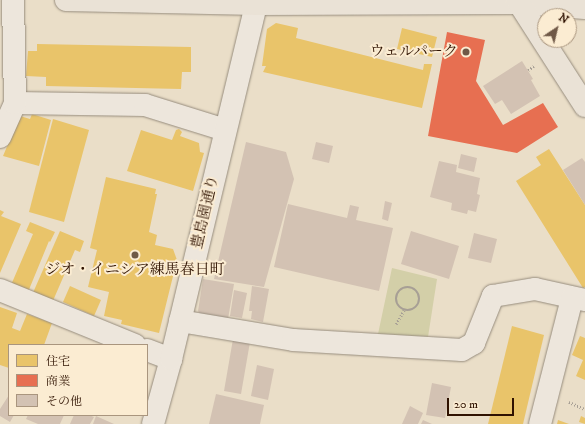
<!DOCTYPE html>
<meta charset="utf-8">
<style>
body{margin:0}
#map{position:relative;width:585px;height:424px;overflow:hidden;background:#eadec8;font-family:"IM FELL DW Pica","Noto Serif JP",serif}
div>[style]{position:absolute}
.green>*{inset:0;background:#d3cfa8}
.homes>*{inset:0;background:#e9c46a}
.shops>*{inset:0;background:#e76f51}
.building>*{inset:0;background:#d3c2b3}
.path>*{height:2.5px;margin-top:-1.25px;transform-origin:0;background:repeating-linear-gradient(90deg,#a79f95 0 1px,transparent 0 3px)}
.path>.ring{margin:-1.25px;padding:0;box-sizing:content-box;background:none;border:2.5px solid #a79f95;border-radius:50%}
.roads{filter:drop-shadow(0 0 1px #968c7d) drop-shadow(0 0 1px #968c7d)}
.minor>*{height:22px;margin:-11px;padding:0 11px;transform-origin:11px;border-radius:11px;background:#ede6dc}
.major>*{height:22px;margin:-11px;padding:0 11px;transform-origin:11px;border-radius:11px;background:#eae2d6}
.dots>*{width:11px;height:11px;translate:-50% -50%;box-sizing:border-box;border:2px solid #fbecd2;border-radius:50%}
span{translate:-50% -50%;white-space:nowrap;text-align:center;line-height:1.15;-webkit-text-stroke:4px #fbecd2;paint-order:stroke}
.poi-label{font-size:15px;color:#2f1201}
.right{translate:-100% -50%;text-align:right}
.street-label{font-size:15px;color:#2f1201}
.legend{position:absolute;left:8px;top:344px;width:140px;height:72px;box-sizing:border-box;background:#fbecd2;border:1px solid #a9957e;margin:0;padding:5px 7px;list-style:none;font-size:12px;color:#2f1201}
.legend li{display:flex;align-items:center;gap:8px;height:20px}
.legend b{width:20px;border:1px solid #a9957e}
.north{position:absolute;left:537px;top:8px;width:40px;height:40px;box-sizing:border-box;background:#fbecd2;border:1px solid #a9957e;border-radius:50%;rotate:35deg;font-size:11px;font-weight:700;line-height:16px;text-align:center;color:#2f1201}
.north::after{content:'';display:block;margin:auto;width:14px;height:18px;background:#705947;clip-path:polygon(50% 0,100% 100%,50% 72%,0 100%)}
.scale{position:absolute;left:447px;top:398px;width:67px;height:18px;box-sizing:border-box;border:2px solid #2f1201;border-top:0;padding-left:5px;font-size:12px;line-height:14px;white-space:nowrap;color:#2f1201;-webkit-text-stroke:3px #fbecd2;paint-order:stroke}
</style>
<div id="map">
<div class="green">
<i style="clip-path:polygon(392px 268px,437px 279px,428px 337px,378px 334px)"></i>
</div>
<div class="homes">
<i style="clip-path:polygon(276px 23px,298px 28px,296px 38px,423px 70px,424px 64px,432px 64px,422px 108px,263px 72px,266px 66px,262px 66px,267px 29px)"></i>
<i style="clip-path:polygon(402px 28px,437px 37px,432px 57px,397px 49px)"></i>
<i style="clip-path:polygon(37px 44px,191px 47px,191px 72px,182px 72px,181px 89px,46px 86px,46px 77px,26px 76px,28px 51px,37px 51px)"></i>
<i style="clip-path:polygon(32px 114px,51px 120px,39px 166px,3px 156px,20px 116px,30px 119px)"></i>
<i style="clip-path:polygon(53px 119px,89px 130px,64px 222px,29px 212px)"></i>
<i style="clip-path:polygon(179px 129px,182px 132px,180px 136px,199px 143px,200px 152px,204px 153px,193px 191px,127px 171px,141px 130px,172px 140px,176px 130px)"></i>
<i style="clip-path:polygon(549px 149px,585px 205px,585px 287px,583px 288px,516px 181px,541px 165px,536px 157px)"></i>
<i style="clip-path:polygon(106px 177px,156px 189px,155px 194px,157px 194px,149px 232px,157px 235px,155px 245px,173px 249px,177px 260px,159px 333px,121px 324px,122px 320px,104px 316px,109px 292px,88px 287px,97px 250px,90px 248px)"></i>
<i style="clip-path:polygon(0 210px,4px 212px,1px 216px,21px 224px,0 273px)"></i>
<i style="clip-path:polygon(30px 222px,55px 232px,50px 242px,49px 241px,28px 292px,11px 285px,33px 234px,26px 231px)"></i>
<i style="clip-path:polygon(60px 231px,84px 241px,80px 252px,75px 250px,52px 303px,32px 295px)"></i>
<i style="clip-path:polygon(70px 286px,101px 300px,94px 316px,63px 302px)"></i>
<i style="clip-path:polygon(0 307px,17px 313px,12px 328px,20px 331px,27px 314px,52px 323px,44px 345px,9px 345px,9px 368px,0 365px)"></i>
<i style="clip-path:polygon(512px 326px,544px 335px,523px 424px,488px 424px)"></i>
<i style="clip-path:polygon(580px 336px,585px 338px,585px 380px,576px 376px,583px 360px,572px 355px)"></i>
<i style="clip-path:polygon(581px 416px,585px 418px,585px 424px,579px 422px)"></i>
<i style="clip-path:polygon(558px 420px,569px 424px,557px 424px)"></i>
</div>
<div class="shops">
<i style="clip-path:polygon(447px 32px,485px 40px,476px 81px,503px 125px,543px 103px,558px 127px,517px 153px,428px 136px)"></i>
</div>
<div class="building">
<i style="clip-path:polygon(522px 61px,533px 79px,531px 80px,540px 96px,511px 114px,502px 100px,495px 104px,483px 86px)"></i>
<i style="clip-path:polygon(246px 142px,286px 152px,294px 179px,264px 287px,214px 279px)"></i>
<i style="clip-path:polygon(316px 142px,333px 146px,329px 163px,312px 159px)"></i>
<i style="clip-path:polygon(461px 154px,477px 158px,474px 172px,458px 168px)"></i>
<i style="clip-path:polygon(582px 158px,585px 162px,585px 205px,563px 170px)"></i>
<i style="clip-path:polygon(439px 161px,457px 165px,456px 172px,480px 178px,477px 194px,480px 195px,476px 212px,468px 210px,467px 214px,451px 210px,452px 203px,430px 197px)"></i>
<i style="clip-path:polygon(385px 201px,392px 203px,388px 221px,382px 219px)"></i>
<i style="clip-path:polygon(288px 204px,347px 218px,350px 205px,359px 207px,356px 220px,393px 228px,379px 291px,274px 267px)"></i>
<i style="clip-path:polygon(411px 231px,459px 246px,449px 279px,401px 264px)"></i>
<i style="clip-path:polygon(474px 233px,497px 239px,491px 263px,468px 258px)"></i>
<i style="clip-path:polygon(203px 279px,234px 284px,228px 319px,200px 314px,198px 311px)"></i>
<i style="clip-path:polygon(252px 286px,269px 289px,263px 322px,251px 319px,252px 311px,249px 311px)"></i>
<i style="clip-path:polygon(234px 290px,247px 293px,242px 318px,230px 316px)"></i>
<i style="clip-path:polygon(233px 339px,250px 342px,241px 394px,224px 391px)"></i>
<i style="clip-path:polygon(257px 365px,274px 369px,268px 400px,251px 396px)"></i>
<i style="clip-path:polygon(432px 383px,451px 387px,445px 418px,426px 415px)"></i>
<i style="clip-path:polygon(216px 394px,264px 405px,260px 424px,209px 424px)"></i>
<i style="clip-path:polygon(9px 395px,9px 415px,14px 415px,10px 422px,0 416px,0 409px)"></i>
<i style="clip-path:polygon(410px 406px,423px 413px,418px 424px,402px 424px)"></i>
<i style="clip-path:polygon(28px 415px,64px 415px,60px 424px,38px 424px,26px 419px)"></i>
<i style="clip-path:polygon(74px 415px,89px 415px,94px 417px,90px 424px,70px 424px)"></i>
<i style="clip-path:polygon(96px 416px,114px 424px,93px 424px)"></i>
<i style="clip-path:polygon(423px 420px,432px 424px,421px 424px)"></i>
</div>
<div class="path">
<i style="left:528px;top:70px;width:7px;rotate:-34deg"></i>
<i class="ring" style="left:396px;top:287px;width:21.5px;height:21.5px"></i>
<i style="left:396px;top:324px;width:16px;rotate:-60deg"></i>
<i style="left:569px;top:402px;width:17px;rotate:24deg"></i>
</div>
<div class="roads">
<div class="minor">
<i style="left:15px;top:103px;width:130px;rotate:0.9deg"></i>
<i style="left:145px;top:105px;width:84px;rotate:17.4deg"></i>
<i style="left:0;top:137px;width:37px;rotate:-66deg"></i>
<i style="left:15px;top:103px;width:103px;rotate:-91.1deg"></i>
<i style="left:0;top:290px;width:146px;rotate:22.2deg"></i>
<i style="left:180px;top:321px;width:115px;rotate:9.5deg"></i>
<i style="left:293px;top:340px;width:169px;rotate:3.4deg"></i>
<i style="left:462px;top:350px;width:14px;rotate:-30deg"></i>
<i style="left:474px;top:343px;width:51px;rotate:-68deg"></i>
<i style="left:493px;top:296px;width:43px;rotate:-9.5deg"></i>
<i style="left:535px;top:289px;width:51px;rotate:12.4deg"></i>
<i style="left:147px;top:350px;width:26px;rotate:21deg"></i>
<i style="left:153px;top:424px;width:67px;rotate:-74.5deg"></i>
<i style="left:171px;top:359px;width:369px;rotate:-76.5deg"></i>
<i style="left:540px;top:424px;width:130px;rotate:-75.7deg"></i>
</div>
<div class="major">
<i style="left:66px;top:0;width:191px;rotate:1.2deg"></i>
<i style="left:257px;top:4px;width:262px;rotate:-0.2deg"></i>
<i style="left:519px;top:3px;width:66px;rotate:4.3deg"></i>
<i style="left:517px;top:0;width:126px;rotate:57.3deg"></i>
</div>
</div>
<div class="dots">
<i style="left:466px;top:52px;background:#705947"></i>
<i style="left:135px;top:255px;background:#705947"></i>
</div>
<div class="poi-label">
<span class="right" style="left:458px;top:52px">ウェルパーク</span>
<span style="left:135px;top:270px">ジオ・イニシア練馬春日町</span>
</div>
<div class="street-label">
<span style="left:205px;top:212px;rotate:-77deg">豊島園通り</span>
</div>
<ul class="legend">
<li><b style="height:11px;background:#e9c46a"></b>住宅</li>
<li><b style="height:11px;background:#e76f51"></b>商業</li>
<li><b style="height:11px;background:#d3c2b3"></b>その他</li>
</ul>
<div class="north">N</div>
<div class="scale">20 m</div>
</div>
